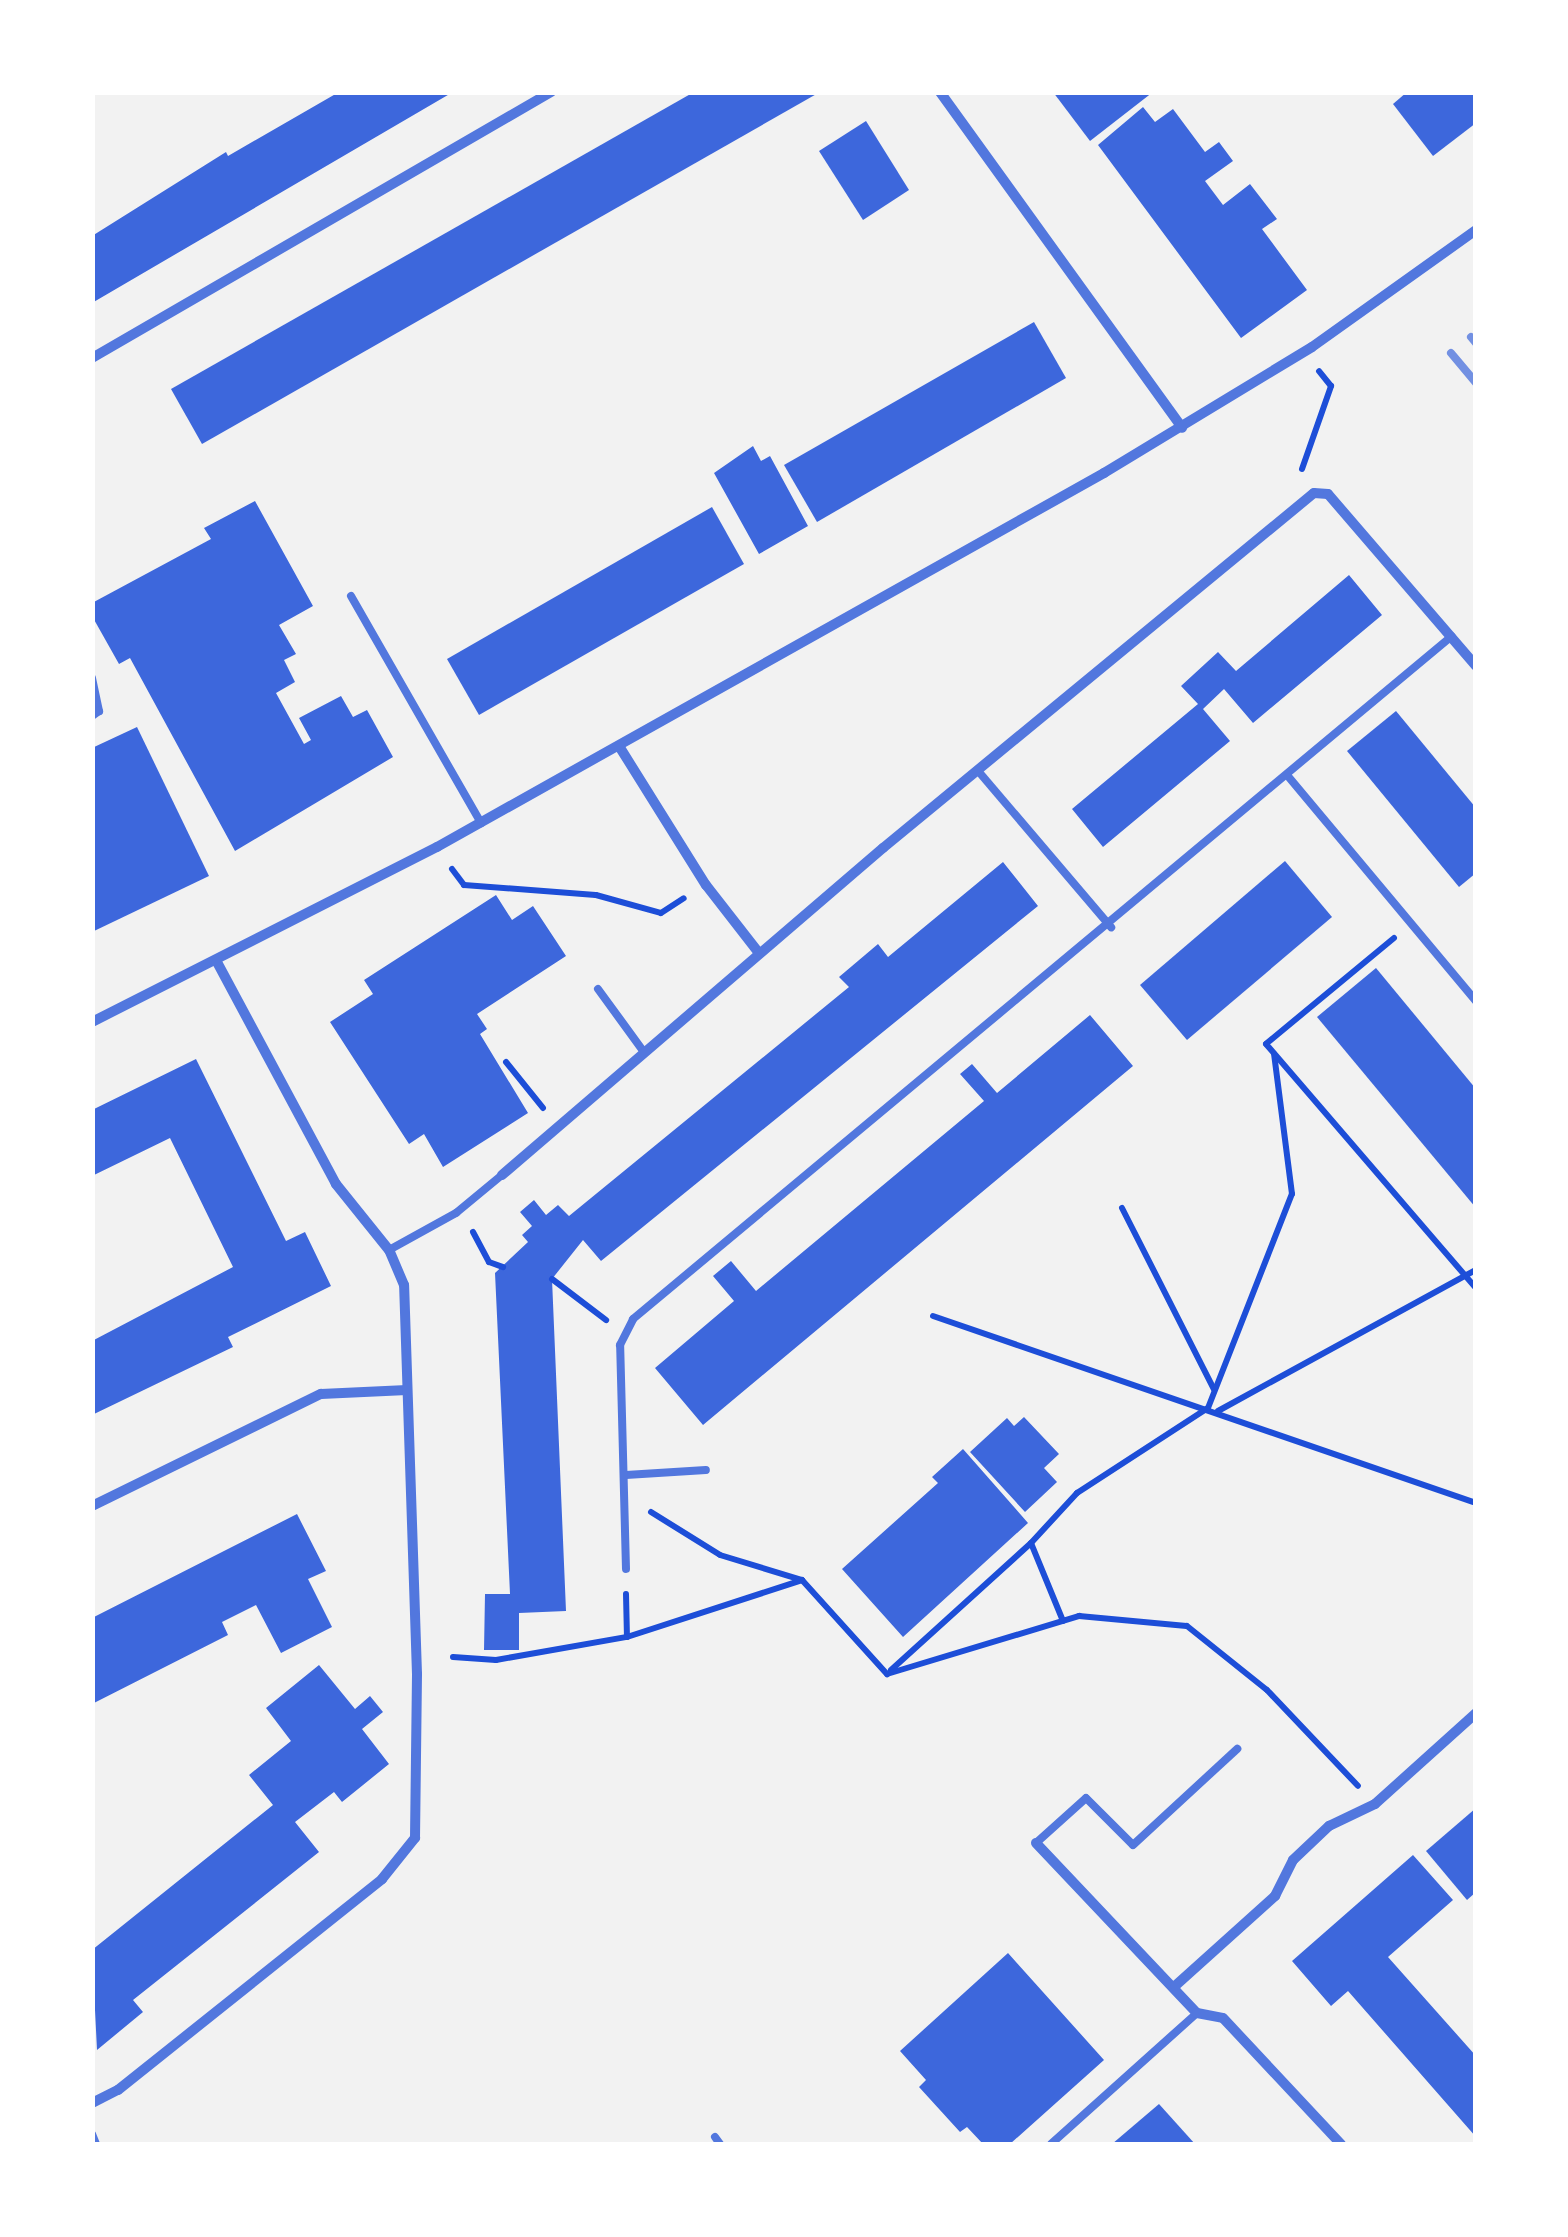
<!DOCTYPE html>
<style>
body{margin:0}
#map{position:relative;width:1568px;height:2237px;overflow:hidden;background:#f2f2f2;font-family:Figtree,sans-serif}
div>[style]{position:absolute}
.building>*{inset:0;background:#3d67dc}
.path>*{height:6px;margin:-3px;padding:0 3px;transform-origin:3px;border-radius:3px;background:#1d4ed8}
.service>*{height:8px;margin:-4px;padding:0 4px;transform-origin:4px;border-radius:4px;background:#5277de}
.minor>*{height:10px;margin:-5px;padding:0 5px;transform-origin:5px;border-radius:5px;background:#5277de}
.rail>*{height:8px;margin:-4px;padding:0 4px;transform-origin:4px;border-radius:4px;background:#7290e2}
span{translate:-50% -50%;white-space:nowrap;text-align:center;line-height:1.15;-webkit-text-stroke:8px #fff;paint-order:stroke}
.frame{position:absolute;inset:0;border:95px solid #fff;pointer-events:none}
</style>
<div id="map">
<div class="building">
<i style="clip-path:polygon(339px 92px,453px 92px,92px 303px,92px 236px,226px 152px,228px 156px)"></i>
<i style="clip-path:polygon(694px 92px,820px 92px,202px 444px,171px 389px)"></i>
<i style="clip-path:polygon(1053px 92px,1153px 92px,1090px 141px)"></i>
<i style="clip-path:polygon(1407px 92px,1476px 92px,1476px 123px,1433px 156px,1393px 104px)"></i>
<i style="clip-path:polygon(1143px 107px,1155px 122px,1173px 109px,1205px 152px,1219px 142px,1233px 161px,1205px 181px,1223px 205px,1250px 184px,1277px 219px,1262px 229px,1307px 290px,1241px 338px,1098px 145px)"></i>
<i style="clip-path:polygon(866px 121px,909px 190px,863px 220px,819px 151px)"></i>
<i style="clip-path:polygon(1034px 322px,1066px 378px,817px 522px,784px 465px)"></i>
<i style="clip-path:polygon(753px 446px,761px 461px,770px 456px,808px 526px,759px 554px,714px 473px)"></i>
<i style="clip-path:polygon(255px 501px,313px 606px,279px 625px,296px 654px,284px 660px,295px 682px,276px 693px,304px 744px,311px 740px,299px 718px,341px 696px,353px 717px,367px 710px,393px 757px,235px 851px,130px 658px,119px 664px,92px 616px,92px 603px,211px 539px,204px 528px)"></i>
<i style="clip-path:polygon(712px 507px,744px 564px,479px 715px,447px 659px)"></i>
<i style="clip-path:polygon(1349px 575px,1382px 615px,1253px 723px,1224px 689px,1203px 709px,1230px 741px,1103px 847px,1072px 809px,1198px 704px,1181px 686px,1218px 652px,1236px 671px)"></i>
<i style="clip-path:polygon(1396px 711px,1476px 808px,1476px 873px,1459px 887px,1347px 751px)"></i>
<i style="clip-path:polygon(137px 727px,209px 876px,92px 932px,92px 748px)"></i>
<i style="clip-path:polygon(1285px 861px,1332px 917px,1187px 1040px,1140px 985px)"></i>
<i style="clip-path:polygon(1003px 862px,1038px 906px,601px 1261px,583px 1240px,552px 1279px,566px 1611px,519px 1613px,519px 1650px,484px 1650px,485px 1594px,510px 1594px,495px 1273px,528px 1242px,522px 1235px,532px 1226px,520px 1212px,534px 1200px,546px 1215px,558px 1205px,569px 1216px,849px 987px,839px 977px,878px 944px,888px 957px)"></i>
<i style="clip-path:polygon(496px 895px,512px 920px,533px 906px,566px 956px,477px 1014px,487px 1029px,480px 1034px,528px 1113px,443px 1167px,424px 1134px,409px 1144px,330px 1022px,373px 994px,364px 980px)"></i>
<i style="clip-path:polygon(1376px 968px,1476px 1089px,1476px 1208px,1317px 1017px)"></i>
<i style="clip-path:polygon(1090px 1015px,1133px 1066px,703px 1425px,655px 1368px,734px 1301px,713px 1276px,731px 1261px,756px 1291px,984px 1101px,960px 1074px,972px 1064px,997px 1093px)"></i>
<i style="clip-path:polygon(196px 1059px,286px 1241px,305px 1232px,331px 1286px,228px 1337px,233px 1347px,92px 1415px,92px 1341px,233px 1267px,170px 1138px,92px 1176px,92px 1110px)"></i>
<i style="clip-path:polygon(1024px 1417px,1059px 1454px,1044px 1468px,1057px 1482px,1025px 1512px,970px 1452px,1007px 1418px,1014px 1426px)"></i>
<i style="clip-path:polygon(963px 1449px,1028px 1523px,903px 1637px,842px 1569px,938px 1483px,932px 1477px)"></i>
<i style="clip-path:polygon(297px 1514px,326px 1571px,308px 1579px,332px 1627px,281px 1653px,256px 1605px,222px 1622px,228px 1635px,92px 1704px,92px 1618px)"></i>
<i style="clip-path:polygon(319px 1665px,355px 1709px,370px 1696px,383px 1712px,362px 1729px,389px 1764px,342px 1802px,334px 1792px,295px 1822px,319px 1852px,133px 2000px,143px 2012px,97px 2050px,92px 1950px,273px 1805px,249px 1775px,291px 1741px,266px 1708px)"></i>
<i style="clip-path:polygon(1476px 1808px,1476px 1892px,1467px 1900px,1426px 1851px)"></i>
<i style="clip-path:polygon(1413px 1855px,1453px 1900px,1388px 1957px,1476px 2056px,1476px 2137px,1348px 1991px,1331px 2006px,1292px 1961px)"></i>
<i style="clip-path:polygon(1008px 1953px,1104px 2060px,1010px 2144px,983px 2144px,967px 2127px,960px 2132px,919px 2087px,926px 2080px,900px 2051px)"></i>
<i style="clip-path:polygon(1159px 2104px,1195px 2144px,1112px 2144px)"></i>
</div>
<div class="path">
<i style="left:1302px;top:469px;width:88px;rotate:-70.7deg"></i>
<i style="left:1331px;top:386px;width:19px;rotate:-129deg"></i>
<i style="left:452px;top:869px;width:20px;rotate:53deg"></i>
<i style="left:464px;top:885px;width:132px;rotate:4.3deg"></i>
<i style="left:596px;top:895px;width:67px;rotate:15.5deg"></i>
<i style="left:661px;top:913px;width:27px;rotate:-33deg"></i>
<i style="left:1394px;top:938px;width:166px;rotate:140.4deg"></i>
<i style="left:1266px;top:1044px;width:322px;rotate:49.3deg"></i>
<i style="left:506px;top:1062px;width:59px;rotate:51.2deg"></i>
<i style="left:1122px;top:1208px;width:203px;rotate:63.1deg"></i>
<i style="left:473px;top:1232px;width:34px;rotate:62deg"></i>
<i style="left:489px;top:1262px;width:15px;rotate:20deg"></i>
<i style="left:552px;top:1279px;width:68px;rotate:37.2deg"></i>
<i style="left:933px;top:1316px;width:574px;rotate:19deg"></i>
<i style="left:1218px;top:1411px;width:294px;rotate:-28.7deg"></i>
<i style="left:651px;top:1512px;width:81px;rotate:31.9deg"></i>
<i style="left:720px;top:1555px;width:86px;rotate:17deg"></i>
<i style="left:802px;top:1580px;width:127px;rotate:47.9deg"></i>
<i style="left:626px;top:1594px;width:43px;rotate:88.7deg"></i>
<i style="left:1063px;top:1621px;width:84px;rotate:-112.3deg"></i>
<i style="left:1031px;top:1543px;width:68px;rotate:-47.4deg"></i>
<i style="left:1077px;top:1493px;width:156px;rotate:-33deg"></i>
<i style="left:1208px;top:1408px;width:230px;rotate:-68.6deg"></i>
<i style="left:1292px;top:1194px;width:141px;rotate:-97.3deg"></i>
<i style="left:453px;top:1657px;width:43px;rotate:4deg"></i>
<i style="left:496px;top:1660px;width:133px;rotate:-10deg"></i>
<i style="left:627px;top:1637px;width:184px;rotate:-18deg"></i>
<i style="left:891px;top:1670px;width:189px;rotate:-42.2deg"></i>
<i style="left:887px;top:1674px;width:201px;rotate:-16.8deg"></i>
<i style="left:1079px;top:1616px;width:108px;rotate:5.3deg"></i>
<i style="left:1187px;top:1626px;width:102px;rotate:38.7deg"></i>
<i style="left:1267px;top:1690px;width:132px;rotate:46.5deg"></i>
</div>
<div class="service">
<i style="left:351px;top:596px;width:262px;rotate:60.2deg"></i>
<i style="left:92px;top:678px;width:34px;rotate:78deg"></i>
<i style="left:99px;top:711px;width:9px;rotate:144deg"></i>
<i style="left:979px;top:772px;width:204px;rotate:49.6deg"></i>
<i style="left:1287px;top:775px;width:295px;rotate:50.1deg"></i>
<i style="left:598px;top:989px;width:78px;rotate:53.9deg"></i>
<i style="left:389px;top:1250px;width:77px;rotate:-28.9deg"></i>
<i style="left:456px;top:1213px;width:60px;rotate:-39.6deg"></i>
<i style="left:626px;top:1475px;width:80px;rotate:-3.6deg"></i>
<i style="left:626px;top:1569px;width:224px;rotate:-91.5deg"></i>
<i style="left:620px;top:1345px;width:29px;rotate:-63deg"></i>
<i style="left:633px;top:1319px;width:1066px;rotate:-39.83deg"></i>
<i style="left:1036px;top:1843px;width:67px;rotate:-42deg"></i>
<i style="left:1086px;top:1798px;width:66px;rotate:45deg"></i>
<i style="left:1133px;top:1845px;width:142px;rotate:-42.7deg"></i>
<i style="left:92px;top:2134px;width:11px;rotate:68deg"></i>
<i style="left:715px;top:2137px;width:9px;rotate:54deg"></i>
<i style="left:1051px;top:2144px;width:196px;rotate:-41.9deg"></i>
</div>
<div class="minor">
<i style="left:940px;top:92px;width:414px;rotate:54.2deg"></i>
<i style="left:92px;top:358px;width:531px;rotate:-30.09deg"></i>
<i style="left:619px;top:746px;width:164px;rotate:58deg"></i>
<i style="left:706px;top:885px;width:86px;rotate:52.1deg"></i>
<i style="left:92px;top:1022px;width:387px;rotate:-26.9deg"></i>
<i style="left:437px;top:847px;width:765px;rotate:-29.28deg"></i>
<i style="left:1104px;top:473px;width:243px;rotate:-31.2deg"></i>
<i style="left:1312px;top:347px;width:201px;rotate:-35.5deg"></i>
<i style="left:502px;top:1175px;width:502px;rotate:-40.64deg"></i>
<i style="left:883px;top:848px;width:558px;rotate:-39.48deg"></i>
<i style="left:1314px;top:493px;width:14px;rotate:4deg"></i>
<i style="left:1328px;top:494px;width:227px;rotate:49.3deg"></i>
<i style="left:92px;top:1506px;width:255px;rotate:-26.1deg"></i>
<i style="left:321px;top:1394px;width:86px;rotate:-2.7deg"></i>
<i style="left:1036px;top:1843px;width:234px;rotate:46.6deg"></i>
<i style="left:1197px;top:2013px;width:26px;rotate:11deg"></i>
<i style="left:1223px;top:2018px;width:173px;rotate:46.9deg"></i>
<i style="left:1175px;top:1986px;width:135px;rotate:-42deg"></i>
<i style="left:1275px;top:1896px;width:40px;rotate:-63.4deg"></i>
<i style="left:1293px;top:1860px;width:50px;rotate:-43.4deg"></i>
<i style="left:1329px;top:1826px;width:51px;rotate:-25.6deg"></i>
<i style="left:1375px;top:1804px;width:136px;rotate:-42deg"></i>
<i style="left:92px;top:2103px;width:29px;rotate:-27deg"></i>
<i style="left:118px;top:2090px;width:338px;rotate:-38.6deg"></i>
<i style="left:382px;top:1879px;width:53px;rotate:-51.2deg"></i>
<i style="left:415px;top:1838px;width:164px;rotate:-89.3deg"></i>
<i style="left:417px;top:1674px;width:389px;rotate:-91.9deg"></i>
<i style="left:404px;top:1285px;width:38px;rotate:-113deg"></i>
<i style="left:389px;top:1250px;width:85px;rotate:-128.8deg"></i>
<i style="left:336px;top:1184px;width:252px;rotate:-118.2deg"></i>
</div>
<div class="rail">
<i style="left:1471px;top:337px;width:8px;rotate:50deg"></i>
<i style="left:1451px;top:353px;width:39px;rotate:50deg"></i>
</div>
<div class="frame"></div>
</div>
